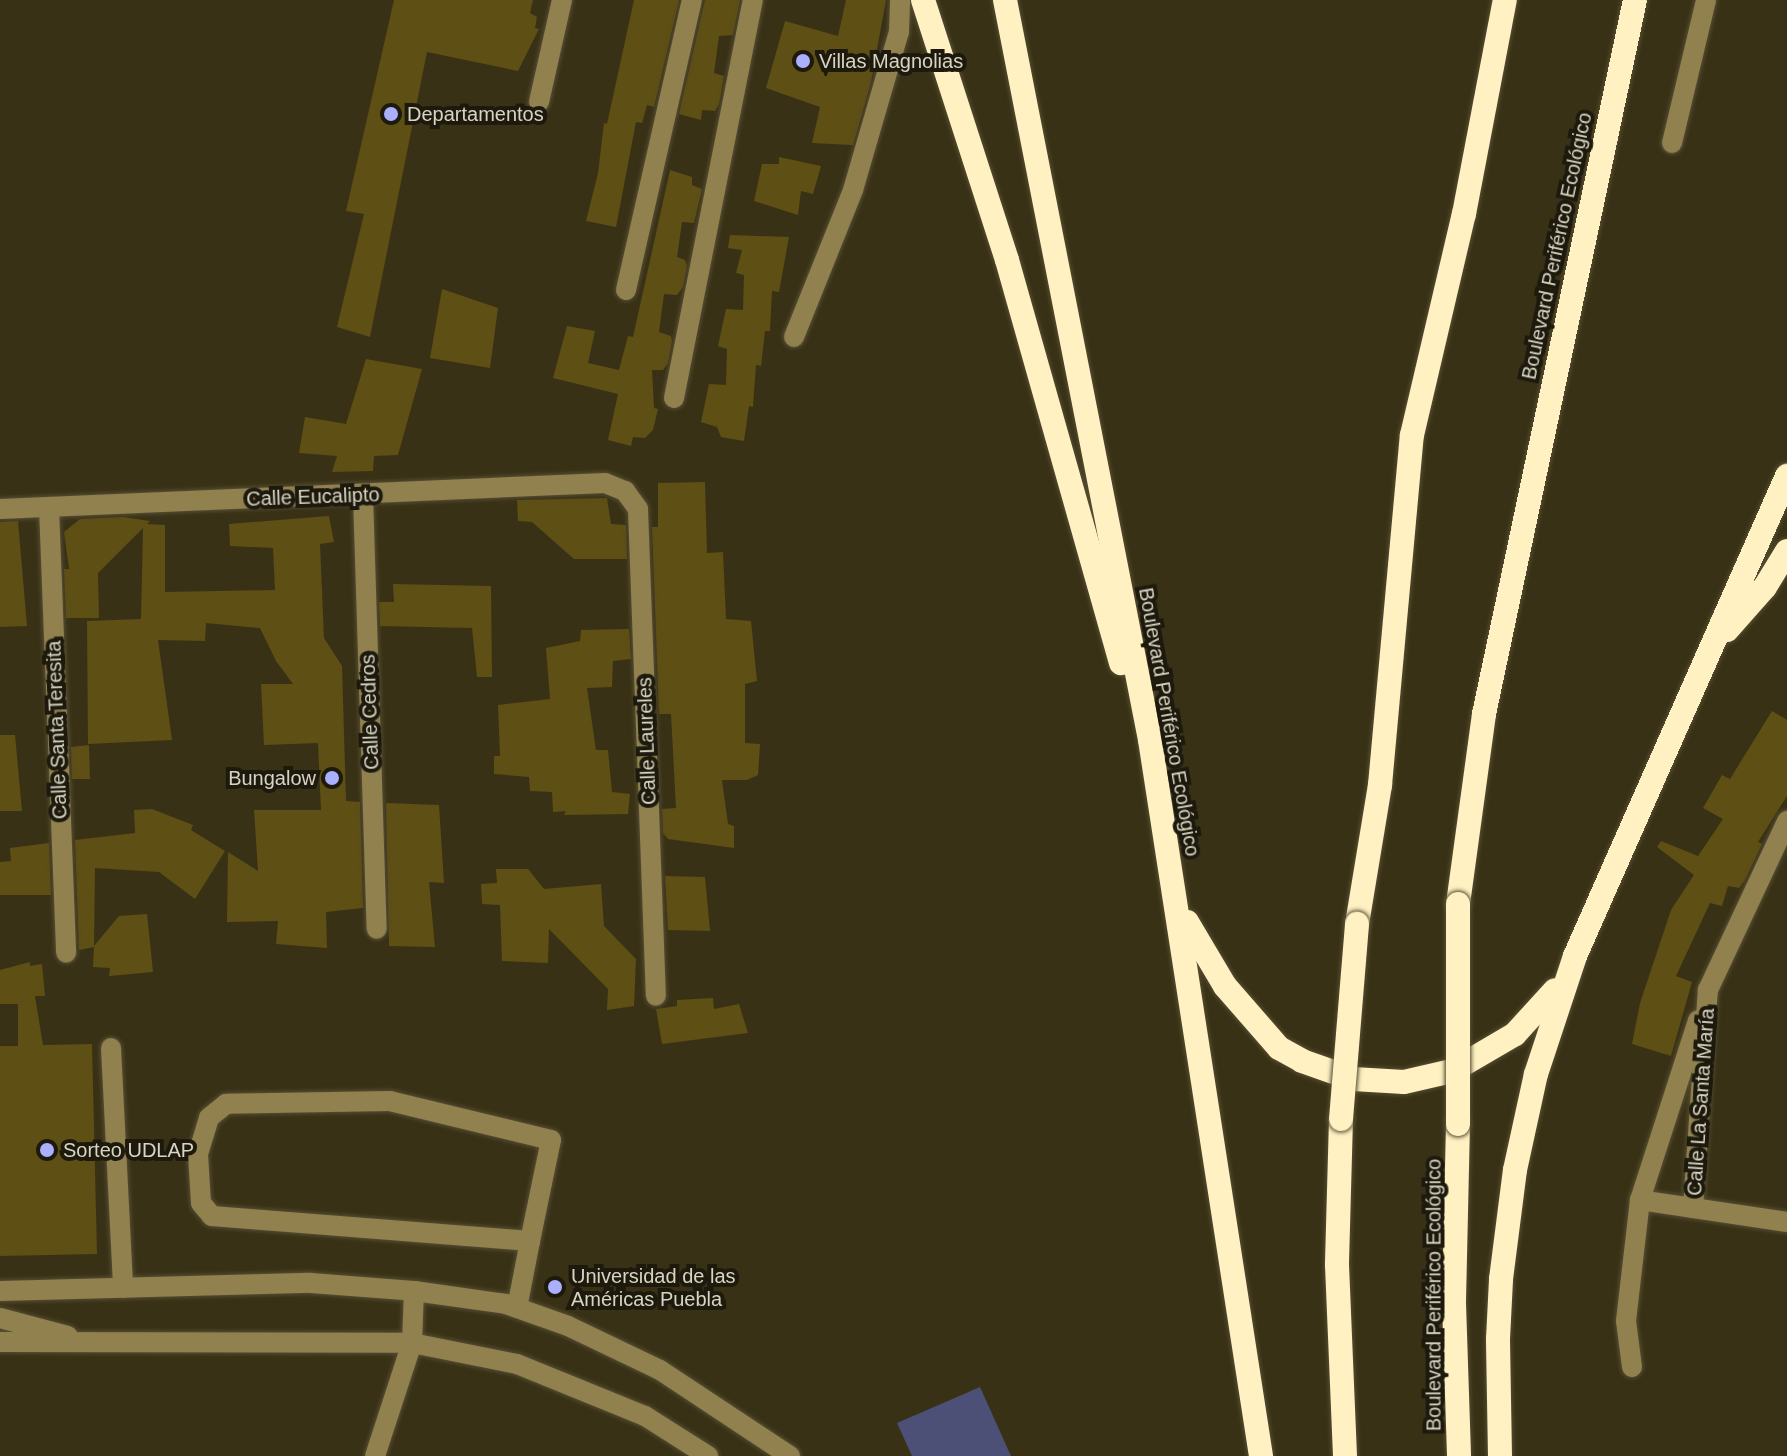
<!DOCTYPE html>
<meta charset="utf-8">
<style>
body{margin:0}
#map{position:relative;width:1787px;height:1456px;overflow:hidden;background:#393115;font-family:Arial,sans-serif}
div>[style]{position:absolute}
.green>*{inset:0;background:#4c4f76}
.building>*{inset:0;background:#5e4f15}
.roads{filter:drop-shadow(0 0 2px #564e34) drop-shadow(0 0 2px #564e34)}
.minor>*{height:20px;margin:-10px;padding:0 10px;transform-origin:10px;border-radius:10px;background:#90814f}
.highway>*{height:24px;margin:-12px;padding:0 12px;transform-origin:12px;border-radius:12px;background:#fff1c2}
.bridges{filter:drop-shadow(0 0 2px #564e34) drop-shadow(0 0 2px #564e34)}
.highway-bridge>*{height:24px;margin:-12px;padding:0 12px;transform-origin:12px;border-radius:12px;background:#fff1c2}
.dots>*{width:22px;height:22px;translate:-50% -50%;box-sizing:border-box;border:4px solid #1d1a0d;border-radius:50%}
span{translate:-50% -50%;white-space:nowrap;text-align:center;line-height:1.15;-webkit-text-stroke:8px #1d1a0d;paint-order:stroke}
.poi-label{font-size:20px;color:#d8d4c3}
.left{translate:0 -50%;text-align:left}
.right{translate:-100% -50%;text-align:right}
.street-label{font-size:20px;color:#d8d4c3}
</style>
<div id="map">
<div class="green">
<i style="clip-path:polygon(980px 1387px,1011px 1456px,912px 1456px,897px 1423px)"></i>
</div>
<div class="building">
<i style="clip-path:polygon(394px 0,533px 0,530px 13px,537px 17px,535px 28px,539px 29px,518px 71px,427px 52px,370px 337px,337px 327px,364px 214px,346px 211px)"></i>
<i style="clip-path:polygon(634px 0,679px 0,654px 107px,647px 105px,642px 123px,636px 122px,616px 227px,586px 221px,598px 173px,604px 123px,607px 124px)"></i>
<i style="clip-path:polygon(705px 0,740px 0,733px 35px,719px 36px,714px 73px,724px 76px,719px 104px,715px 111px,702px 110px,701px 120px,679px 114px)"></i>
<i style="clip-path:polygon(846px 0,886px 0,871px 82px,853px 145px,812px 143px,820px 107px,766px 88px,785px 21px,838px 36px)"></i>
<i style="clip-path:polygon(779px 157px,821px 166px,813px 194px,801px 191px,798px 215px,754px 201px,762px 164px,779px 164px)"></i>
<i style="clip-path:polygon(670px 170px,692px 177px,692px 185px,702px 189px,694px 223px,682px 222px,677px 257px,685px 260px,687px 266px,683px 287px,677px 295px,664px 294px,659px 332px,671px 336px,672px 341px,668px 363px,663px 370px,652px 370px,654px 408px,658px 409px,653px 430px,645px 438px,633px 437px,631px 446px,608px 440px,618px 394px,553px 378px,567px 326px,595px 331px,588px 363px,619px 370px,628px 336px,633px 337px)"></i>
<i style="clip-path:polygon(730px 235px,789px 237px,779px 292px,772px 291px,770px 331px,765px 331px,761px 366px,756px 365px,753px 407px,749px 406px,744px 441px,721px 437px,717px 427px,701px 422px,709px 384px,726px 385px,727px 349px,718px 346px,726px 309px,743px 310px,744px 275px,736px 273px,742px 250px,728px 248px)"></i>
<i style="clip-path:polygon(442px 289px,498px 308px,490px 368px,430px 358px)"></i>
<i style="clip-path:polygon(366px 359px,422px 369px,398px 455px,374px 456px,373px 471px,332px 472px,337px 456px,299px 453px,305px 417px,346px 424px)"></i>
<i style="clip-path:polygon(705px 482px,707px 553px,723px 552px,726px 619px,751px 621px,757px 681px,745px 684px,745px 743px,760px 744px,758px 775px,747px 780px,722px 780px,728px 824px,734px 826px,734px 848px,668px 839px,663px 833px,662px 809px,676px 808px,671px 714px,659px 714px,652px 527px,658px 527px,658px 483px)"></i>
<i style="clip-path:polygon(607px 498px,611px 524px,626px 525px,627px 559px,574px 559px,532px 522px,518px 521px,517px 500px)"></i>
<i style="clip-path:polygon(329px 516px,334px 542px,320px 544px,324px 638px,342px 666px,346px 801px,360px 802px,363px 908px,326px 912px,327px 948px,276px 944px,278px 921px,227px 922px,228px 852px,258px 871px,254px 810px,321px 810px,318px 743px,264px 745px,261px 684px,293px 684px,276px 661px,260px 628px,206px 623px,205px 641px,158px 640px,172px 740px,88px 744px,87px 621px,141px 619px,143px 528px,98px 573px,99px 618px,66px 618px,64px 569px,69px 569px,64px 532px,80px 519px,123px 517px,150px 521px,147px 524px,165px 525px,165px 592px,275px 590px,273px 548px,230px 546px,229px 524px)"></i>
<i style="clip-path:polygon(18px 521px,27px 626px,0 627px,0 522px)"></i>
<i style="clip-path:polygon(393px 584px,491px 586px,492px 677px,477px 677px,472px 628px,380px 626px,379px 602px,394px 602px)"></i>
<i style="clip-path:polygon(629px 629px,631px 659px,613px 661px,612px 687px,587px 688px,596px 750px,608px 750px,612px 792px,630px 794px,628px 814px,564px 815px,566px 811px,553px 812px,552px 792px,530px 791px,529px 777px,494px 774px,494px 756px,500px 756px,498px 705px,550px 699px,546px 648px,580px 641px,581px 630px)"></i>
<i style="clip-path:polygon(1772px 711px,1787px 720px,1787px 796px,1758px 842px,1762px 844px,1745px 880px,1739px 888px,1728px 886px,1722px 906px,1710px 903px,1676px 976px,1692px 982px,1671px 1056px,1632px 1044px,1640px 1003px,1671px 910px,1694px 875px,1657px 847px,1661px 841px,1698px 856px,1723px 819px,1703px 808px,1722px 775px,1730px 779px)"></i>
<i style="clip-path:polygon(0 735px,15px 735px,22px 811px,0 811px)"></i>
<i style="clip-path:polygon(89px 745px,90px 779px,72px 779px,71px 747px)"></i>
<i style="clip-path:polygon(386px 803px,439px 805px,444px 883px,429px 882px,435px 947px,389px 946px)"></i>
<i style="clip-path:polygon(152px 809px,193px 825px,191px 830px,225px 851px,195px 899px,159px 872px,95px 868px,94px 946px,119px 916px,147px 914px,153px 972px,109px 976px,110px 968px,93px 967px,94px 947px,79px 950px,75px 840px,135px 833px,134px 810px)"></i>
<i style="clip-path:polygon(49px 843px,51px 895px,0 895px,0 862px,11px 861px,10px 848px)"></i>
<i style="clip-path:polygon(496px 869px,528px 869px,544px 889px,601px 884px,604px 926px,636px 959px,634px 1006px,607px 1010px,608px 989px,549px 929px,548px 963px,502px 961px,500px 905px,482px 904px,481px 884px,497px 883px)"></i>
<i style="clip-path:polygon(665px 876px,705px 877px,710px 931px,668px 930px)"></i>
<i style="clip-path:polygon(30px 962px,30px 966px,42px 964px,45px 996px,35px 996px,43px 1045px,92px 1044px,97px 1254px,0 1256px,0 1046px,18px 1046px,18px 1004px,0 1004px,0 970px)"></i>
<i style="clip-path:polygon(713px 998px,714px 1009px,739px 1004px,748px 1033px,662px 1044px,656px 1009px,677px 1006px,677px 1000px)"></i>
</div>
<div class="roads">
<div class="minor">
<i style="left:539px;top:102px;width:105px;rotate:-77.3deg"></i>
<i style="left:1672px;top:143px;width:147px;rotate:-76.6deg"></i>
<i style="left:626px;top:290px;width:297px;rotate:-77.2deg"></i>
<i style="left:794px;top:337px;width:158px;rotate:-68.1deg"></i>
<i style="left:853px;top:190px;width:165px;rotate:-73.8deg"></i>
<i style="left:899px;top:32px;width:32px;rotate:-88deg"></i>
<i style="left:674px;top:398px;width:406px;rotate:-78.8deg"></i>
<i style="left:363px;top:495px;width:434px;rotate:88.2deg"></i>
<i style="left:49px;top:507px;width:446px;rotate:87.8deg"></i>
<i style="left:0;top:509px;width:606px;rotate:-2.46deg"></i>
<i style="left:605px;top:483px;width:22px;rotate:22deg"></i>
<i style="left:625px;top:491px;width:22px;rotate:54deg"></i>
<i style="left:638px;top:509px;width:487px;rotate:87.9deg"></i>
<i style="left:111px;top:1048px;width:240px;rotate:87.1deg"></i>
<i style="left:1640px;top:1200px;width:149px;rotate:8.5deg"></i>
<i style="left:1693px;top:1208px;width:219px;rotate:-86.1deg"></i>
<i style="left:1708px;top:990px;width:187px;rotate:-64.9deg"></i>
<i style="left:0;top:1291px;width:311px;rotate:-1.5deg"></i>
<i style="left:311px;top:1283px;width:103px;rotate:4.4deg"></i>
<i style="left:414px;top:1291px;width:93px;rotate:8deg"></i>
<i style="left:506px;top:1304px;width:66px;rotate:19.5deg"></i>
<i style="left:568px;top:1326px;width:102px;rotate:25.6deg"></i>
<i style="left:660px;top:1370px;width:156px;rotate:33.5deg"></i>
<i style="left:517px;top:1308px;width:68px;rotate:-79deg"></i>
<i style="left:530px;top:1241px;width:59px;rotate:-78.3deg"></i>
<i style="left:542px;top:1183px;width:44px;rotate:-78.2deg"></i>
<i style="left:551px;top:1140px;width:166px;rotate:-166.4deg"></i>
<i style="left:390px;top:1101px;width:164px;rotate:179deg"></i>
<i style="left:226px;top:1104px;width:22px;rotate:141deg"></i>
<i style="left:209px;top:1118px;width:38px;rotate:107deg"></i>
<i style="left:198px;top:1154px;width:49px;rotate:86.5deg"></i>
<i style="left:201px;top:1203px;width:17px;rotate:50deg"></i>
<i style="left:212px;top:1216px;width:319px;rotate:4.5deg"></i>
<i style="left:0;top:1318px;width:70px;rotate:14.8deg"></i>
<i style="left:0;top:1342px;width:412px;rotate:0.1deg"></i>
<i style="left:412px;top:1343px;width:107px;rotate:11.3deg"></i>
<i style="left:517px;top:1364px;width:138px;rotate:22.1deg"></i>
<i style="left:645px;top:1416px;width:75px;rotate:32.4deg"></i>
<i style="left:1632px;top:1367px;width:46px;rotate:-97.4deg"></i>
<i style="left:1626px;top:1321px;width:122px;rotate:-83.4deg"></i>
<i style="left:1640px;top:1200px;width:189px;rotate:-72.1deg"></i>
<i style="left:375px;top:1456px;width:119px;rotate:-71.9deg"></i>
<i style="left:412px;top:1343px;width:52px;rotate:-87.8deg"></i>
</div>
<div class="highway">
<i style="left:923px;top:0;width:273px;rotate:72.1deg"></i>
<i style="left:1007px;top:260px;width:419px;rotate:74.2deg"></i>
<i style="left:1005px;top:0;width:754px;rotate:78.91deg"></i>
<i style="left:1150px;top:740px;width:725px;rotate:81.19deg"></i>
<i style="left:1727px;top:630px;width:57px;rotate:-48.5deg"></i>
<i style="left:1765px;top:587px;width:42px;rotate:-58.6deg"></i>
<i style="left:1458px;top:904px;width:192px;rotate:-82.2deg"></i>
<i style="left:1484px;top:714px;width:730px;rotate:-78.06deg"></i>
<i style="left:1187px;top:922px;width:74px;rotate:59.3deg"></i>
<i style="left:1225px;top:986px;width:82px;rotate:48.9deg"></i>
<i style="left:1279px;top:1048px;width:26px;rotate:29deg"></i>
<i style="left:1302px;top:1061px;width:54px;rotate:19.4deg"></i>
<i style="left:1353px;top:1079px;width:51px;rotate:3.4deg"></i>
<i style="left:1404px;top:1082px;width:49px;rotate:-12.9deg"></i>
<i style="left:1452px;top:1071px;width:73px;rotate:-30.4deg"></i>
<i style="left:1515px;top:1034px;width:59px;rotate:-47.7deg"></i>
<i style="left:1357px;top:924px;width:141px;rotate:-80.6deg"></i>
<i style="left:1380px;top:785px;width:351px;rotate:-84.8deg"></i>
<i style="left:1412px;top:435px;width:227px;rotate:-76.8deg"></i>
<i style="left:1464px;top:214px;width:218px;rotate:-79.2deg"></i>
<i style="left:1341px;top:1119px;width:146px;rotate:91.6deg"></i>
<i style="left:1337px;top:1265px;width:191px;rotate:87.6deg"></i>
<i style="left:1458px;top:1124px;width:180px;rotate:91.3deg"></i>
<i style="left:1454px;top:1304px;width:152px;rotate:88.1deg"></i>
<i style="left:1500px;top:1456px;width:117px;rotate:-91deg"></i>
<i style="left:1498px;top:1339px;width:60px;rotate:-87.1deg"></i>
<i style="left:1501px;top:1279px;width:110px;rotate:-82.7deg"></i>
<i style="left:1515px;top:1170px;width:98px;rotate:-77.7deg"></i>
<i style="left:1536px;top:1074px;width:124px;rotate:-71.7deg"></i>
<i style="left:1575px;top:956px;width:525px;rotate:-66.17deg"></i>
</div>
</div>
<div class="bridges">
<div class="highway-bridge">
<i style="left:1458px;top:904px;width:220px;rotate:90deg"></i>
<i style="left:1341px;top:1119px;width:196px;rotate:-85.3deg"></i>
</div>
</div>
<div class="dots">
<i style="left:803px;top:61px;background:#aab0fb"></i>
<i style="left:391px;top:114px;background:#aab0fb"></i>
<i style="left:332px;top:778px;background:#aab0fb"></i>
<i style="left:47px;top:1150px;background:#aab0fb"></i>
<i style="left:555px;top:1287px;background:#aab0fb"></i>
</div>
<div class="poi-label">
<span class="left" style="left:819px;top:61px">Villas Magnolias</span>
<span class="left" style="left:407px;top:114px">Departamentos</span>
<span class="right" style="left:316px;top:778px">Bungalow</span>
<span class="left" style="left:63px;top:1150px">Sorteo UDLAP</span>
<span class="left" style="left:571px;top:1288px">Universidad de las<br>Américas Puebla</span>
</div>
<div class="street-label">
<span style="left:1557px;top:246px;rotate:-78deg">Boulevard Periférico Ecológico</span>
<span style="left:313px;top:497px;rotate:-2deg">Calle Eucalipto</span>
<span style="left:370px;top:712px;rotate:-92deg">Calle Cedros</span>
<span style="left:1169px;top:722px;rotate:80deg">Boulevard Periférico Ecológico</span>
<span style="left:57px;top:730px;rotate:-92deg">Calle Santa Teresita</span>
<span style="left:647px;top:741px;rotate:-92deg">Calle Laureles</span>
<span style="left:1701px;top:1102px;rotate:-86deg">Calle La Santa María</span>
<span style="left:1434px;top:1295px;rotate:-90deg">Boulevard Periférico Ecológico</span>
</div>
</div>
